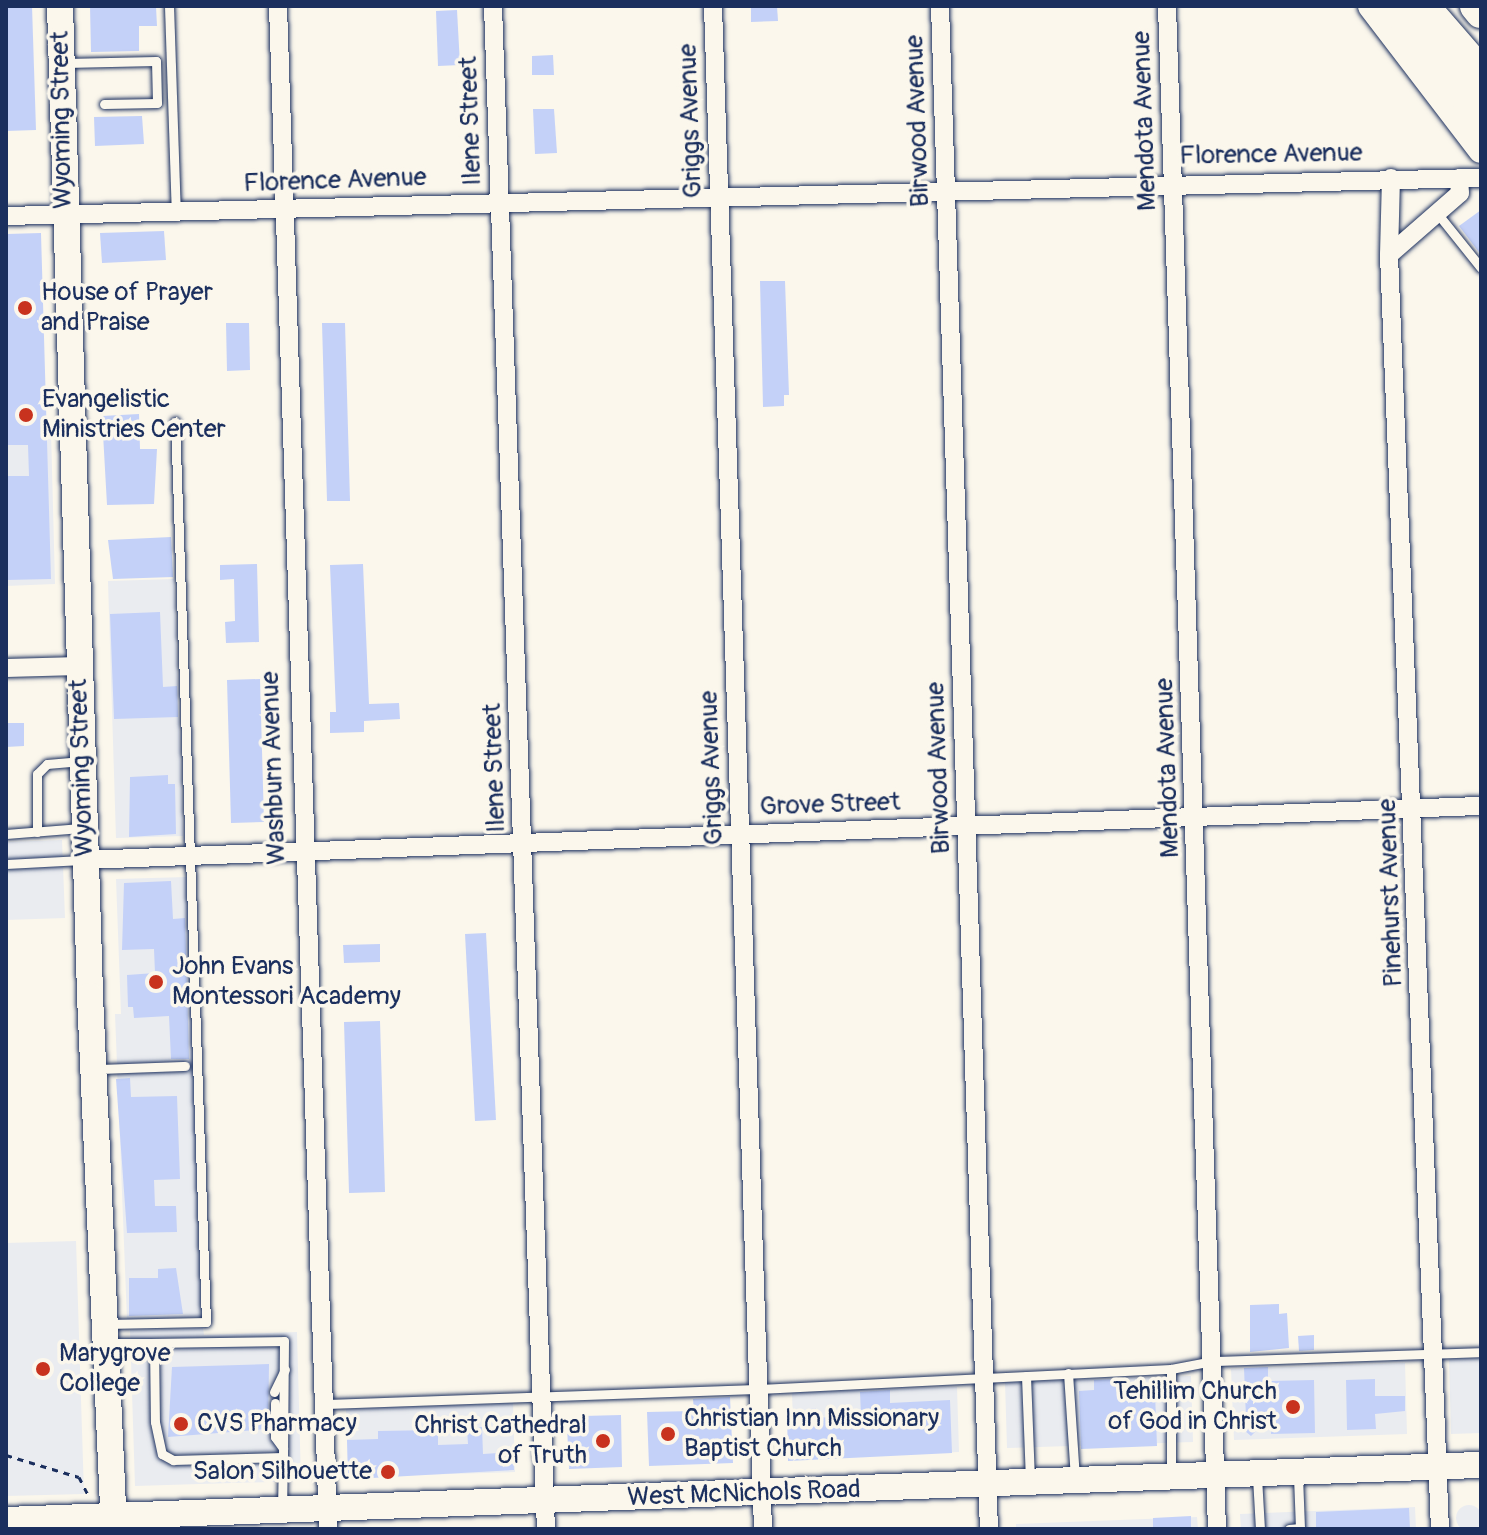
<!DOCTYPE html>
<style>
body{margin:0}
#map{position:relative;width:1487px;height:1535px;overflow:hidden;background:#fbf7ec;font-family:Pangolin,sans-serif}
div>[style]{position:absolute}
.built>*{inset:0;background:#eaecf0}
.round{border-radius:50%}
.building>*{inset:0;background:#c4d1f8}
.path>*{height:3px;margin-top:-1.5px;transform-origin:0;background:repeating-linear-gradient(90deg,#1b2f5e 0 6px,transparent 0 12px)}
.roads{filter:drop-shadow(0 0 2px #1b2f5e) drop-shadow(0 0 2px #1b2f5e)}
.lane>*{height:9px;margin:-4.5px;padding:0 4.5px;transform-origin:4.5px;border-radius:4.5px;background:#fbf7ec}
.street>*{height:18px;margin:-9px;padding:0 9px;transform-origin:9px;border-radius:9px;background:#fbf7ec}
.secondary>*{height:26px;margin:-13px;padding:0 13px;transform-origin:13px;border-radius:13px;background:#fbf7ec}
.highway>*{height:32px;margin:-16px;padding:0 16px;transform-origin:16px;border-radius:16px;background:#fbf7ec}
.dots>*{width:22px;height:22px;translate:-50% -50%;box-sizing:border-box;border:4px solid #fbf7ec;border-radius:50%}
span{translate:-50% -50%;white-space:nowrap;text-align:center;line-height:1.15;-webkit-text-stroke:7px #fbf7ec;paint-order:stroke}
.street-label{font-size:26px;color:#1b2f5e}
.poi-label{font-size:26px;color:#1b2f5e}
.left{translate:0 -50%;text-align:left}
.right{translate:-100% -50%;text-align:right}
.frame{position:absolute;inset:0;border:8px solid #1b2f5e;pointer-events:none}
</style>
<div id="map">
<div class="built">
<i style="clip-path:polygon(51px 431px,55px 584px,6px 586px,6px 432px)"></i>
<i style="clip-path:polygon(174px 579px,183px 836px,116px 838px,108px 581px)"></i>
<i style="clip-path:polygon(62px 840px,65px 918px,6px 920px,6px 842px)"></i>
<i style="clip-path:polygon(187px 877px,202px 1317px,127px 1320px,115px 1014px,121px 1014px,116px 879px)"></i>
<i style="clip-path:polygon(76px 1241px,84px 1494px,6px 1496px,6px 1243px)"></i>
<i style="clip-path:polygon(203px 1328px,204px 1335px,297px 1332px,301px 1481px,135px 1486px,130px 1330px)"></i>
<i style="clip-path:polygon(1481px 1358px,1481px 1433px,1451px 1434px,1449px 1359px)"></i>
<i style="clip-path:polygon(1405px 1363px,1407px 1434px,1234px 1440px,1231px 1369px)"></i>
<i style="clip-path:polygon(1191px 1376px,1193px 1442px,1007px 1448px,1005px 1382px)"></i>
<i style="clip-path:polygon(957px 1387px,959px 1452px,794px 1458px,792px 1392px)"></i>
<i style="clip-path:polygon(513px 1403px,515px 1472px,348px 1477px,346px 1409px)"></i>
<i class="round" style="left:1456px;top:1505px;width:26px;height:26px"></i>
<i style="clip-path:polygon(1415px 1507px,1416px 1529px,1241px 1529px,1240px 1514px)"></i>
<i style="clip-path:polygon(1197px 1517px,1198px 1529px,1016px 1529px,1016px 1524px)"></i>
</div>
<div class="building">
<i style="clip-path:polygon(6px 6px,32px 6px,36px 130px,6px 131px)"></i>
<i style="clip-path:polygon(90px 6px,156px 6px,157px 26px,139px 26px,139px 51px,91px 52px)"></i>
<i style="clip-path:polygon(751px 6px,777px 6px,778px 21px,751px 22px)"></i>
<i style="clip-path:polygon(457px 10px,460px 65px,438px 66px,436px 11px)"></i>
<i style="clip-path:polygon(553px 55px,554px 75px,532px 75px,532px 56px)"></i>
<i style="clip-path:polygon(533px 109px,554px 109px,557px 153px,535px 154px)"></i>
<i style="clip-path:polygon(142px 116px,144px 144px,95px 146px,94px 117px)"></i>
<i style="clip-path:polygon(1481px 210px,1481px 255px,1459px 226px)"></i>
<i style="clip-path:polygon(164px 231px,166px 260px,102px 263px,100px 233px)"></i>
<i style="clip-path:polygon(41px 233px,51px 579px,6px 580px,6px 476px,29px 476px,28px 445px,6px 445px,6px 234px)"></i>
<i style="clip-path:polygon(760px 281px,785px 281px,789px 395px,784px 395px,784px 406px,763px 407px)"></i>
<i style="clip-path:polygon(226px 323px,249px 323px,250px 370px,227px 371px)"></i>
<i style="clip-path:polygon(322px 323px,345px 323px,350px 501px,327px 501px)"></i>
<i style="clip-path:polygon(139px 414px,140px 449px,157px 449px,154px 504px,107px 505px,102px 416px)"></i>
<i style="clip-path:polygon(171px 537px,173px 577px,113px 579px,108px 540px)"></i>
<i style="clip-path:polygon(257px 564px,259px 642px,226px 643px,225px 622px,235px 621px,234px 579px,220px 580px,220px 565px)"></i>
<i style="clip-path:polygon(363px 564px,369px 704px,399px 703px,400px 719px,364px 721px,364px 732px,330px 733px,330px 712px,336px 712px,330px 565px)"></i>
<i style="clip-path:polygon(160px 612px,163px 687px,177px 686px,178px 717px,114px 719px,110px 614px)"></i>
<i style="clip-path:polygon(260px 679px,264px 822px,231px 823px,227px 680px)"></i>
<i style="clip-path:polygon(6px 723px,24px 723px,24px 746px,6px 747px)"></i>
<i style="clip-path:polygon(168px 775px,168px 784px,175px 784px,176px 834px,129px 837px,130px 777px)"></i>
<i style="clip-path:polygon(171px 881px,173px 919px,185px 918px,189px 1059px,171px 1059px,169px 1016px,134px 1018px,133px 1007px,128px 1007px,127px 975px,155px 973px,154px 949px,122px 950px,124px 883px)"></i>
<i style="clip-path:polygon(486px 933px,496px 1120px,475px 1121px,465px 934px)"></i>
<i style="clip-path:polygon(380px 944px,380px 962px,344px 963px,343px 945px)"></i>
<i style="clip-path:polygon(380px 1021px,385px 1192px,349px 1193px,344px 1022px)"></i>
<i style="clip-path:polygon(130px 1078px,131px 1097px,177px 1096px,180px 1179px,154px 1180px,155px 1206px,176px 1206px,177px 1232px,127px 1233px,116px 1079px)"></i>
<i style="clip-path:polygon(176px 1268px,183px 1314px,129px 1316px,129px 1278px,158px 1278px,158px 1269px)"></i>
<i style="clip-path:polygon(1279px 1304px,1279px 1314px,1287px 1313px,1289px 1348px,1250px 1352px,1250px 1305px)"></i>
<i style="clip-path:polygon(1314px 1335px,1314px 1350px,1299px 1351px,1298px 1336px)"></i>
<i style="clip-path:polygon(269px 1364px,268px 1429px,168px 1437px,172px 1367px)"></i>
<i style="clip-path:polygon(1268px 1367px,1268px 1381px,1314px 1380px,1315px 1433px,1271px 1434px,1271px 1416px,1251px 1436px,1239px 1426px,1246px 1418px,1244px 1368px)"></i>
<i style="clip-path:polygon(1124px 1379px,1124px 1394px,1155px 1393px,1157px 1446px,1081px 1449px,1079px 1391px,1094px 1390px,1094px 1380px)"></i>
<i style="clip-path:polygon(1375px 1379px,1375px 1396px,1405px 1396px,1405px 1411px,1375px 1414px,1376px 1429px,1347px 1430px,1346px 1380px)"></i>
<i style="clip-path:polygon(890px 1390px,890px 1403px,950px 1400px,952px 1453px,788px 1461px,787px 1414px,816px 1408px,816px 1418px,861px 1415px,860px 1392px)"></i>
<i style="clip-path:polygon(730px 1397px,733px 1463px,649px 1466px,647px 1412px,694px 1411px,693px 1399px)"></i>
<i style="clip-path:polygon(621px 1415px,622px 1467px,569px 1469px,567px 1426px,583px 1425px,583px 1416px)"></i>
<i style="clip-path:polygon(482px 1427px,483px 1454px,513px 1452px,514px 1470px,354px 1479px,348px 1473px,347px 1440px,378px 1439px,378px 1431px,438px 1430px,438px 1445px,468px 1444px,467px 1428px)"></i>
<i style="clip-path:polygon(1409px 1508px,1410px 1529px,1316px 1529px,1316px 1512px)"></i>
<i style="clip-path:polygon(1191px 1516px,1191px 1529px,1153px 1529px,1153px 1518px)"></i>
</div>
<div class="path">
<i style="left:6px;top:1455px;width:76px;rotate:16.8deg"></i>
<i style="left:79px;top:1477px;width:20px;rotate:63deg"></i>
</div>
<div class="roads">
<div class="lane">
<i style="left:169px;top:6px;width:206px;rotate:88.1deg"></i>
<i style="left:65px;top:63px;width:91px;rotate:-1.3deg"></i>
<i style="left:156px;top:61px;width:42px;rotate:88.6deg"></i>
<i style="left:157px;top:103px;width:53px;rotate:178.9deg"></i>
<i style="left:1437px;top:213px;width:70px;rotate:51.3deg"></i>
<i style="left:37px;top:832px;width:58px;rotate:-90deg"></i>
<i style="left:37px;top:774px;width:14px;rotate:-45deg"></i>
<i style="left:47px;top:764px;width:32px;rotate:-5deg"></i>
<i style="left:6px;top:834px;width:75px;rotate:-4.6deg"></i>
<i style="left:6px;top:864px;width:76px;rotate:-3deg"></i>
<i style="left:97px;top:1069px;width:88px;rotate:-2deg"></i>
<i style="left:106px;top:1324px;width:100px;rotate:-1.1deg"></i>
<i style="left:206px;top:1322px;width:901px;rotate:-91.97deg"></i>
<i style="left:109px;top:1343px;width:45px"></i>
<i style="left:154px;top:1343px;width:79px;rotate:89.3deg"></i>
<i style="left:155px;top:1422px;width:33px;rotate:78deg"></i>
<i style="left:162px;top:1454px;width:13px;rotate:29deg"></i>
<i style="left:173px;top:1460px;width:110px;rotate:-1.6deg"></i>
<i style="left:283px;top:1457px;width:51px;rotate:91.1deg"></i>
<i style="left:154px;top:1343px;width:130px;rotate:-0.9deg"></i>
<i style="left:284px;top:1341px;width:116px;rotate:90.5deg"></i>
<i style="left:1171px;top:1369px;width:104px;rotate:90deg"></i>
<i style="left:1068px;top:1373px;width:105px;rotate:86.2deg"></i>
<i style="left:1026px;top:1376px;width:104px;rotate:87.8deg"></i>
<i style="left:274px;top:1392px;width:25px;rotate:-64deg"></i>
<i style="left:275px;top:1403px;width:34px;rotate:90deg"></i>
<i style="left:275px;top:1437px;width:14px;rotate:54deg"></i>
<i style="left:324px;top:1404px;width:435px;rotate:-2deg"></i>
<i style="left:759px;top:1389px;width:412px;rotate:-2.8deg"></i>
<i style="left:1171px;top:1369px;width:43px;rotate:-10.8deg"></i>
<i style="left:1213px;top:1361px;width:268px;rotate:-1.9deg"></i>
<i style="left:1257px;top:1477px;width:52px;rotate:86.7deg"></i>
<i style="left:1289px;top:1529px;width:11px;rotate:-5deg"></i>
<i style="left:1300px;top:1528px;width:52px;rotate:-92.2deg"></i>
</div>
<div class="street">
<i style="left:278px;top:6px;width:1524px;rotate:88.12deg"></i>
<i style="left:493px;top:6px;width:1524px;rotate:88.01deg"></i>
<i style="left:713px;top:6px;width:1524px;rotate:88.12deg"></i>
<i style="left:940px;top:6px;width:1524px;rotate:88.16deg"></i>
<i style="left:1167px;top:6px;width:1524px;rotate:88.12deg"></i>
<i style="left:1391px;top:178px;width:77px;rotate:91.5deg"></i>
<i style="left:1389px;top:255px;width:1275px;rotate:87.71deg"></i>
<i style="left:6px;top:216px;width:1475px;rotate:-1.48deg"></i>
<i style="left:1389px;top:255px;width:94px;rotate:-41.1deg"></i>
<i style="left:1460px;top:193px;width:15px;rotate:-94deg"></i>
<i style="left:6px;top:668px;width:73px;rotate:-1.6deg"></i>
<i style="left:85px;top:860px;width:1397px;rotate:-2.22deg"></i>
</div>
<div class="secondary">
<i style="left:60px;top:6px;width:990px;rotate:88.26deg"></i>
<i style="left:90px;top:996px;width:534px;rotate:87.42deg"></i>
<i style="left:1371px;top:6px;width:181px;rotate:52.6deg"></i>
<i style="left:6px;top:1520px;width:1476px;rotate:-2.14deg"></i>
</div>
<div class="highway">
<i style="left:1395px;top:6px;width:140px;rotate:52deg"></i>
<i style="left:1423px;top:6px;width:89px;rotate:49.1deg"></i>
<i style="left:1476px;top:6px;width:8px;rotate:50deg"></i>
</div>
</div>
<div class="dots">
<i style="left:25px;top:308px;background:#c8321e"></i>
<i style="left:26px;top:415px;background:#c8321e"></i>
<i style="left:156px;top:982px;background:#c8321e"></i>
<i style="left:43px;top:1369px;background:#c8321e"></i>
<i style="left:1293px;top:1407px;background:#c8321e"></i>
<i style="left:181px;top:1424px;background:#c8321e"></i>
<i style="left:668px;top:1434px;background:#c8321e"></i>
<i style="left:603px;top:1441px;background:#c8321e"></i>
<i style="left:388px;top:1472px;background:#c8321e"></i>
</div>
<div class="street-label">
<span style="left:62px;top:120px;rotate:-91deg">Wyoming Street</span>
<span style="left:471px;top:121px;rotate:-92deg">Ilene Street</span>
<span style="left:691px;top:121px;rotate:-92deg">Griggs Avenue</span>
<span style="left:918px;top:121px;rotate:-92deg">Birwood Avenue</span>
<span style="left:1145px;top:121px;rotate:-92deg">Mendota Avenue</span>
<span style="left:1271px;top:155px;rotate:-1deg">Florence Avenue</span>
<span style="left:335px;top:181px;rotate:-2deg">Florence Avenue</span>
<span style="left:82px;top:768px;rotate:-92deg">Wyoming Street</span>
<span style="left:274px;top:768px;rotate:-92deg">Washburn Avenue</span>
<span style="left:495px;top:768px;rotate:-92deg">Ilene Street</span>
<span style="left:712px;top:768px;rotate:-92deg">Griggs Avenue</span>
<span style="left:939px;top:768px;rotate:-92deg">Birwood Avenue</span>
<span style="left:1168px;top:768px;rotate:-92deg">Mendota Avenue</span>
<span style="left:830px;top:805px;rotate:-2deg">Grove Street</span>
<span style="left:1391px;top:893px;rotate:-92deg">Pinehurst Avenue</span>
<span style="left:744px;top:1494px;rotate:-2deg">West McNichols Road</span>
</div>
<div class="poi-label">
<span class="left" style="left:41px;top:308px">House of Prayer<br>and Praise</span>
<span class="left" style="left:42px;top:415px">Evangelistic<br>Ministries Center</span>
<span class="left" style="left:172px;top:982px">John Evans<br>Montessori Academy</span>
<span class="left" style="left:59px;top:1369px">Marygrove<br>College</span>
<span class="right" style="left:1277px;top:1407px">Tehillim Church<br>of God in Christ</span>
<span class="left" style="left:684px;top:1434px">Christian Inn Missionary<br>Baptist Church</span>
<span class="left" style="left:197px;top:1424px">CVS Pharmacy</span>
<span class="right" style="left:587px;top:1441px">Christ Cathedral<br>of Truth</span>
<span class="right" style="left:372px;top:1472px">Salon Silhouette</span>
</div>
<div class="frame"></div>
</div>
